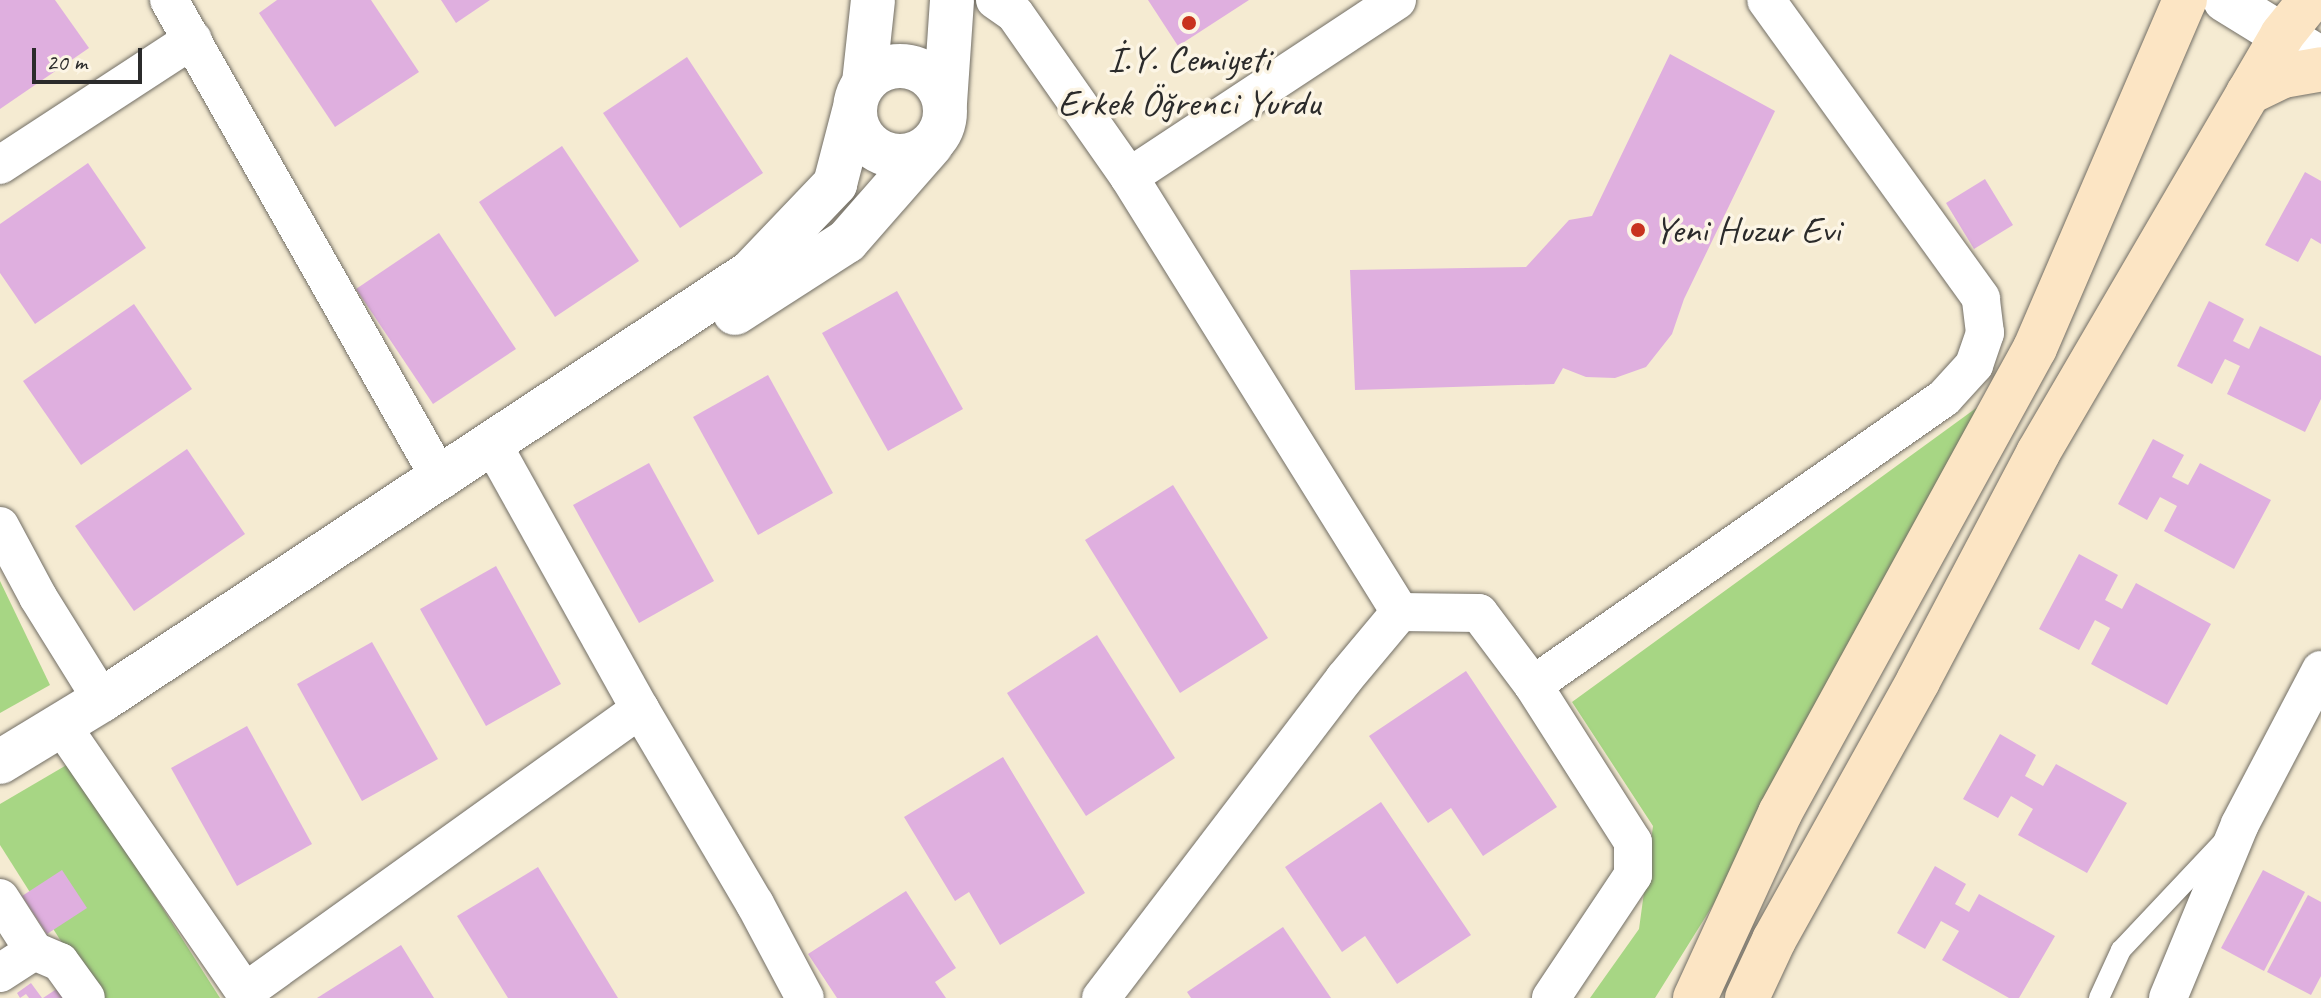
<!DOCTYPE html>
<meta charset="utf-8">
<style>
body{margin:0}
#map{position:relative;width:2321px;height:998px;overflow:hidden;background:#f5ebd2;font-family:Caveat,sans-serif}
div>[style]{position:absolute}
.green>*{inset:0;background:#a7d684}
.building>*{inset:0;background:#dfafdf}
.roads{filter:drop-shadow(0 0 2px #726e65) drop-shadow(0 0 2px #726e65)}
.service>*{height:20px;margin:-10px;padding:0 10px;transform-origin:10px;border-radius:10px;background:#fff}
.minor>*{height:38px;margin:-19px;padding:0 19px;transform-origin:19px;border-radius:19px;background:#fff}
.tertiary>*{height:44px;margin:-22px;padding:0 22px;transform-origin:22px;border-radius:22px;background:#fff}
.tertiary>.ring{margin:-22px;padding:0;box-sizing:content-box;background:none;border:44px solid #fff;border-radius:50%}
.secondary>*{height:44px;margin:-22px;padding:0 22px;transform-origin:22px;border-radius:22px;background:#fce5c4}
.dots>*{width:22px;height:22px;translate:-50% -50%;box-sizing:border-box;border:4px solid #fcf5e5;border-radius:50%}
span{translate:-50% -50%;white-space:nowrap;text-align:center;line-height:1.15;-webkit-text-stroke:7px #fcf5e5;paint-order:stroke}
.poi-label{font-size:38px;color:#2b2b2b}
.left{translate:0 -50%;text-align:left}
.scale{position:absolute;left:32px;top:48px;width:110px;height:36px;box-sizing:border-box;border:4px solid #2b2b2b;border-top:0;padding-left:10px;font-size:24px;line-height:28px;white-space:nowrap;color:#2b2b2b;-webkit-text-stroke:6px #fcf5e5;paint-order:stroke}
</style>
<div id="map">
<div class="green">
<i style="clip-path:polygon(1990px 398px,1756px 836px,1655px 998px,1590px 998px,1639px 929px,1653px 826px,1572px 702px)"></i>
<i style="clip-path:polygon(0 581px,50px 685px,0 713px)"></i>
<i style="clip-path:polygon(70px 763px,220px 998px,97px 998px,0 845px,0 804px)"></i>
</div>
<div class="building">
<i style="clip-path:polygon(0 0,55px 0,89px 48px,0 109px)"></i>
<i style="clip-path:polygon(277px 0,371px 0,419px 72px,335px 127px,259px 13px)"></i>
<i style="clip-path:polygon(441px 0,490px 0,456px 23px)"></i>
<i style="clip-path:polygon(1148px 0,1249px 0,1178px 46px)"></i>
<i style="clip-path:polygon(1670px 54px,1775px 111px,1684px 299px,1672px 334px,1646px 367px,1615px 378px,1586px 377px,1563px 368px,1554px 384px,1355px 390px,1350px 270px,1526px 267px,1569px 220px,1592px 216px)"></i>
<i style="clip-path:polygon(687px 57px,763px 173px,680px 228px,603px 113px)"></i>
<i style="clip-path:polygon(562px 146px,639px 261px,555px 317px,479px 202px)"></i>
<i style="clip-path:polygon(88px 163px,146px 248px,35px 324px,0 273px,0 224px)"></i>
<i style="clip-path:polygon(2305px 172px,2321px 181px,2321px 244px,2311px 238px,2298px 262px,2265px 245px)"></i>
<i style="clip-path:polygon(1985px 179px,2013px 225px,1974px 249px,1946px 203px)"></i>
<i style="clip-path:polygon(439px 233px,516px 349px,433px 404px,356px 289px)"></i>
<i style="clip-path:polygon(897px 291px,963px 409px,888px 451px,822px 333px)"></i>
<i style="clip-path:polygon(2209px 301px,2244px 319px,2233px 341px,2249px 349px,2260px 326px,2321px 356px,2321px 399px,2305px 432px,2227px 394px,2240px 366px,2225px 359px,2212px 384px,2177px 366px)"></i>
<i style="clip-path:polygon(134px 304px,192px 389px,81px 465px,23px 381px)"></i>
<i style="clip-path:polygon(768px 375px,833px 493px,758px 535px,693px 417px)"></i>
<i style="clip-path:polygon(2153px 439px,2184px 455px,2172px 477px,2188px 485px,2200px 463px,2271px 500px,2234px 569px,2164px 531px,2177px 506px,2160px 497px,2147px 520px,2118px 504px)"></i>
<i style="clip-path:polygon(187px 449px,245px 534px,134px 611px,75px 526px)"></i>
<i style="clip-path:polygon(649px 463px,714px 581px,639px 623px,573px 505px)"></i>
<i style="clip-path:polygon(1173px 485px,1268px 638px,1180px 693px,1085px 540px)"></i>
<i style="clip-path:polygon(2079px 554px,2118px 575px,2105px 600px,2122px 609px,2136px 583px,2211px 624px,2167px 705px,2091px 664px,2110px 628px,2095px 620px,2079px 650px,2039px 629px)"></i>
<i style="clip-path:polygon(496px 566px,561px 684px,486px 726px,420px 609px)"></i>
<i style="clip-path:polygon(1097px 635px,1175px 758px,1086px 816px,1007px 693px)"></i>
<i style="clip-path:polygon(372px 642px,438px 759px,362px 801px,297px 684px)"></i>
<i style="clip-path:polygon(1466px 671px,1557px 807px,1483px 856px,1451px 808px,1428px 823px,1369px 736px)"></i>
<i style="clip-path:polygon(247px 726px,312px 844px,237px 886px,171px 768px)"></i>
<i style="clip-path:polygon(2000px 734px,2036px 755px,2025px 776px,2043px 786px,2056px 764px,2127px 803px,2087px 873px,2018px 835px,2033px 809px,2011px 796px,1998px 818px,1963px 799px)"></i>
<i style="clip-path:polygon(1003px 757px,1085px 893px,1000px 945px,969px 892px,955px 901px,904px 817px)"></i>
<i style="clip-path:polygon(1381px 802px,1471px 935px,1397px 984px,1365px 936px,1342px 952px,1285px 867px)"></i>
<i style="clip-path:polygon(1935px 866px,1966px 884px,1955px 904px,1969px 912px,1979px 894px,2055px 936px,2019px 998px,2009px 998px,1942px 960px,1959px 931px,1941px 921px,1925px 949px,1897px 933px)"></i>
<i style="clip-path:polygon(538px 867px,618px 998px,508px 998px,457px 916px)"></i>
<i style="clip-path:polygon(62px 870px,87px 908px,47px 934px,22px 896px)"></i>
<i style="clip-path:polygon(2263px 870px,2305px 892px,2264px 971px,2221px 948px)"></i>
<i style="clip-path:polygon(906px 891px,956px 968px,935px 982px,946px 998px,837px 998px,808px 954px)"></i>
<i style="clip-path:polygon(2308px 895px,2321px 902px,2321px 976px,2311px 995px,2267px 972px)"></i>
<i style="clip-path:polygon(1283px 927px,1331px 998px,1191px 998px,1187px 992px)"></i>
<i style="clip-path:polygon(401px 945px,434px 998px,317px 998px)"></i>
<i style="clip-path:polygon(31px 983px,42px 998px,29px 998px,26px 994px,20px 998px,17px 993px)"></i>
<i style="clip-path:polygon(61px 986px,69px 998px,43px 998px)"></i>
</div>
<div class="roads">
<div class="service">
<i style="left:2099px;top:998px;width:53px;rotate:-65.4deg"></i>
<i style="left:2121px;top:950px;width:147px;rotate:-46.7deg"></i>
</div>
<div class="minor">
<i style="left:169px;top:0;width:552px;rotate:60.46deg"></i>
<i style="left:995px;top:0;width:24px;rotate:35deg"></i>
<i style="left:1015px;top:14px;width:199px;rotate:55deg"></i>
<i style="left:1129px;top:177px;width:513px;rotate:58.08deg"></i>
<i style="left:0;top:165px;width:230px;rotate:-33.1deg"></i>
<i style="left:1129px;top:177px;width:321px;rotate:-33.4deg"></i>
<i style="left:493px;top:445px;width:302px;rotate:60.9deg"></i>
<i style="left:640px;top:709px;width:226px;rotate:59.5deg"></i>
<i style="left:755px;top:904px;width:106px;rotate:62deg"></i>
<i style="left:0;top:526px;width:81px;rotate:61.8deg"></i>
<i style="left:38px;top:597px;width:121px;rotate:58.1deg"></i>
<i style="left:1533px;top:685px;width:501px;rotate:-34.93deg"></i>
<i style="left:1944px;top:398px;width:45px;rotate:-47.7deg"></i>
<i style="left:1974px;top:365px;width:34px;rotate:-71deg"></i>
<i style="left:1985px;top:333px;width:35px;rotate:-97deg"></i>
<i style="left:1981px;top:298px;width:367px;rotate:-125.8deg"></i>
<i style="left:62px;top:726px;width:330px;rotate:55.5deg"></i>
<i style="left:0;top:898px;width:63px;rotate:57.3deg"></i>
<i style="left:34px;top:951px;width:28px;rotate:23deg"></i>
<i style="left:60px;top:962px;width:44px;rotate:54.2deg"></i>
<i style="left:0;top:973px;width:40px;rotate:-32.9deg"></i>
<i style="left:245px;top:992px;width:486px;rotate:-35.6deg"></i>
<i style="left:1101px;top:998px;width:401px;rotate:-52.7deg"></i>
<i style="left:1344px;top:679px;width:87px;rotate:-50.1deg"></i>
<i style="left:1400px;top:612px;width:79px;rotate:0.7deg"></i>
<i style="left:1479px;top:613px;width:90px;rotate:53.1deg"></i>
<i style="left:1533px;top:685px;width:186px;rotate:57.5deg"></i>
<i style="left:1633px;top:842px;width:33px;rotate:90deg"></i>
<i style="left:1633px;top:875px;width:148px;rotate:123.7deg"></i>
<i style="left:2168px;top:998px;width:188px;rotate:-67.5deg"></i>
<i style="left:2240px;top:824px;width:174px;rotate:-62.3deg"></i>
</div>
<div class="tertiary">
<i style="left:2225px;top:0;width:113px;rotate:31.6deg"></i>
<i class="ring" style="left:855px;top:66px;width:46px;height:46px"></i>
<i style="left:864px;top:83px;width:83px;rotate:-83.8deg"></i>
<i style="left:945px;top:103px;width:103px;rotate:-86.1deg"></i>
<i style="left:735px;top:313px;width:133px;rotate:-32.7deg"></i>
<i style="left:847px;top:241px;width:128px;rotate:-48.8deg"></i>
<i style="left:0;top:762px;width:119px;rotate:-31.3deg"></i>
<i style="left:102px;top:700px;width:777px;rotate:-33.4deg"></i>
<i style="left:751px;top:272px;width:122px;rotate:-46.3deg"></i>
<i style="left:835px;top:184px;width:75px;rotate:-75.4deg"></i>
</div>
<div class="secondary">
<i style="left:2248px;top:93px;width:39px;rotate:-26deg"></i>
<i style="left:2283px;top:76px;width:39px;rotate:-10deg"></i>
<i style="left:1695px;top:998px;width:204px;rotate:-65.3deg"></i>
<i style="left:1780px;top:813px;width:530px;rotate:-61.26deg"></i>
<i style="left:2035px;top:348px;width:379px;rotate:-66.7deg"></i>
<i style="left:1747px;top:998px;width:64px;rotate:-65deg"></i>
<i style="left:1774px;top:940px;width:296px;rotate:-60.9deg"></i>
<i style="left:1918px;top:681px;width:258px;rotate:-62.2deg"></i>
<i style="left:2038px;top:453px;width:484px;rotate:-59.7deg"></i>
<i style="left:2282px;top:35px;width:45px;rotate:-51.3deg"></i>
</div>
</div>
<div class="dots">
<i style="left:1189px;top:23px;background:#c8321e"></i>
<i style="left:1638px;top:230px;background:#c8321e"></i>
</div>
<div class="poi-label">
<span style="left:1189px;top:81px">İ.Y. Cemiyeti<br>Erkek Öğrenci Yurdu</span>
<span class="left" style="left:1654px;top:230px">Yeni Huzur Evi</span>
</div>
<div class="scale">20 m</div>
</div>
